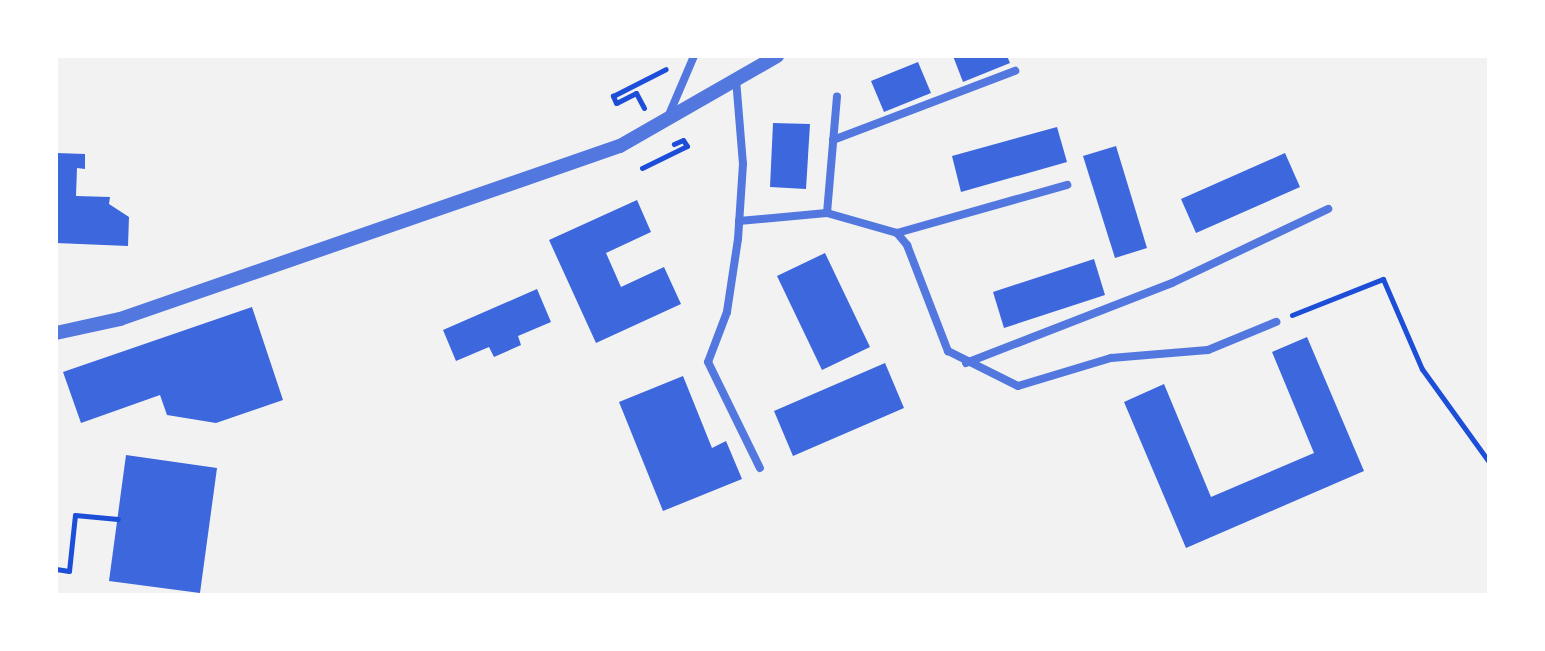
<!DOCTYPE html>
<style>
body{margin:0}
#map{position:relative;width:1545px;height:651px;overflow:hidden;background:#f2f2f2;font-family:"Times New Roman",serif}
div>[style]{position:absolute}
.building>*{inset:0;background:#3d67dc}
.path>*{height:5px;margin:-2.5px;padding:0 2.5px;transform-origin:2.5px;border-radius:2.5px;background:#1d4ed8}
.minor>*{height:8px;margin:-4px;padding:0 4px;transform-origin:4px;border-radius:4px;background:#5277de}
.tertiary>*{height:14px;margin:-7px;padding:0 7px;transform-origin:7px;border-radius:7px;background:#5277de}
span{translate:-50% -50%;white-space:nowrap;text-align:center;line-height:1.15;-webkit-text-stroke:8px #fff;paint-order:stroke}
.frame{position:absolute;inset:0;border:58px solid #fff;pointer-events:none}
</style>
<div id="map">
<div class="building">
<i style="clip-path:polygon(953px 56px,1007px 56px,1010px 63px,963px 82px)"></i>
<i style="clip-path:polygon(918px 62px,931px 93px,884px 112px,871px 81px)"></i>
<i style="clip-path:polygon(773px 123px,810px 124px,806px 189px,770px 187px)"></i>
<i style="clip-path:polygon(1057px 127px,1067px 162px,961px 192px,952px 156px)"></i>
<i style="clip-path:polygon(1116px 146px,1147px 248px,1115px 258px,1083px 156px)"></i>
<i style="clip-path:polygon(56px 153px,85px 154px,85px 169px,77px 168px,76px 196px,110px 197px,109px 204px,129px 217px,128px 246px,56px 243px)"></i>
<i style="clip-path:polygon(1285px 153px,1300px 187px,1196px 233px,1181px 199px)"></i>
<i style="clip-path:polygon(637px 200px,651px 232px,606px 253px,621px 287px,664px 267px,681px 304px,596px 343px,549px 240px)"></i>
<i style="clip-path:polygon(825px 253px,870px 347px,822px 370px,777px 276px)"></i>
<i style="clip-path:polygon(1094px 259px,1105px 295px,1004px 328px,993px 292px)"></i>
<i style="clip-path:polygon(537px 289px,551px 322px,518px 336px,521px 345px,494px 357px,489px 347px,456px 361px,443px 330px)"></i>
<i style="clip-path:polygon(252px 307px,283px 400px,216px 423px,167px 415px,160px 395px,81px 423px,63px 372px)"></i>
<i style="clip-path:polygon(1307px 337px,1364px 471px,1186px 548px,1124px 402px,1164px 384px,1211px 497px,1314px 453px,1272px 352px)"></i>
<i style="clip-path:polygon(885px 363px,904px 408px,793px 456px,774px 411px)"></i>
<i style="clip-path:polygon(683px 376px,712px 448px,726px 441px,742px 479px,663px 511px,619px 402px)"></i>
<i style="clip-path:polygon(126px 455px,217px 468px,200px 593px,109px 581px)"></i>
</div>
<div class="path">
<i style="left:644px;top:108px;width:17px;rotate:-118deg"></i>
<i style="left:636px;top:93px;width:22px;rotate:153deg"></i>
<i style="left:616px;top:103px;width:8px;rotate:-113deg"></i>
<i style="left:613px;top:96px;width:59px;rotate:-27deg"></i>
<i style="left:642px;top:168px;width:50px;rotate:-26.1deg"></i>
<i style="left:687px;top:146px;width:7px;rotate:-124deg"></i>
<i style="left:683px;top:140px;width:10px;rotate:156deg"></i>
<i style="left:1292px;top:315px;width:98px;rotate:-21.6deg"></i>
<i style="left:1383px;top:279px;width:98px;rotate:66.6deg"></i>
<i style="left:1422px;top:369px;width:115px;rotate:54.2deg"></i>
<i style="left:56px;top:569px;width:13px;rotate:9deg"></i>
<i style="left:69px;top:571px;width:56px;rotate:-83.9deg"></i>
<i style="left:75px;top:515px;width:43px;rotate:5.3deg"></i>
</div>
<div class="minor">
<i style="left:736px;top:79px;width:85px;rotate:85.3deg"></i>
<i style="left:743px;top:164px;width:75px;rotate:93.8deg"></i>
<i style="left:738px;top:239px;width:74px;rotate:98.6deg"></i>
<i style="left:727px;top:312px;width:53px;rotate:110.8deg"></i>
<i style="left:708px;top:362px;width:118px;rotate:63.9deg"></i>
<i style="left:668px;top:117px;width:66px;rotate:-66.9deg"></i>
<i style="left:833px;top:140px;width:195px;rotate:-20.8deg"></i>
<i style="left:827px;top:213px;width:117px;rotate:-85.1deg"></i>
<i style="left:739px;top:221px;width:88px;rotate:-5.2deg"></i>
<i style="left:827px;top:213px;width:73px;rotate:15.9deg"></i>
<i style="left:897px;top:233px;width:16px;rotate:50deg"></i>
<i style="left:907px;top:245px;width:114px;rotate:68.9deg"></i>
<i style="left:948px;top:351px;width:78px;rotate:26.6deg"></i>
<i style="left:1018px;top:386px;width:97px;rotate:-16.8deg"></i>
<i style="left:1111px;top:358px;width:97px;rotate:-4.7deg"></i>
<i style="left:1208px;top:350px;width:74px;rotate:-22.4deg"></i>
<i style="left:897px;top:233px;width:177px;rotate:-15.8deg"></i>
<i style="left:966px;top:363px;width:221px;rotate:-21.2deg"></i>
<i style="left:1172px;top:283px;width:173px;rotate:-25.4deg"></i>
</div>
<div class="tertiary">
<i style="left:56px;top:333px;width:66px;rotate:-12.3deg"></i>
<i style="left:120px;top:319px;width:529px;rotate:-19.09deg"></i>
<i style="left:620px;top:146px;width:181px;rotate:-29.8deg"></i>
</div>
<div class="frame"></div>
</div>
